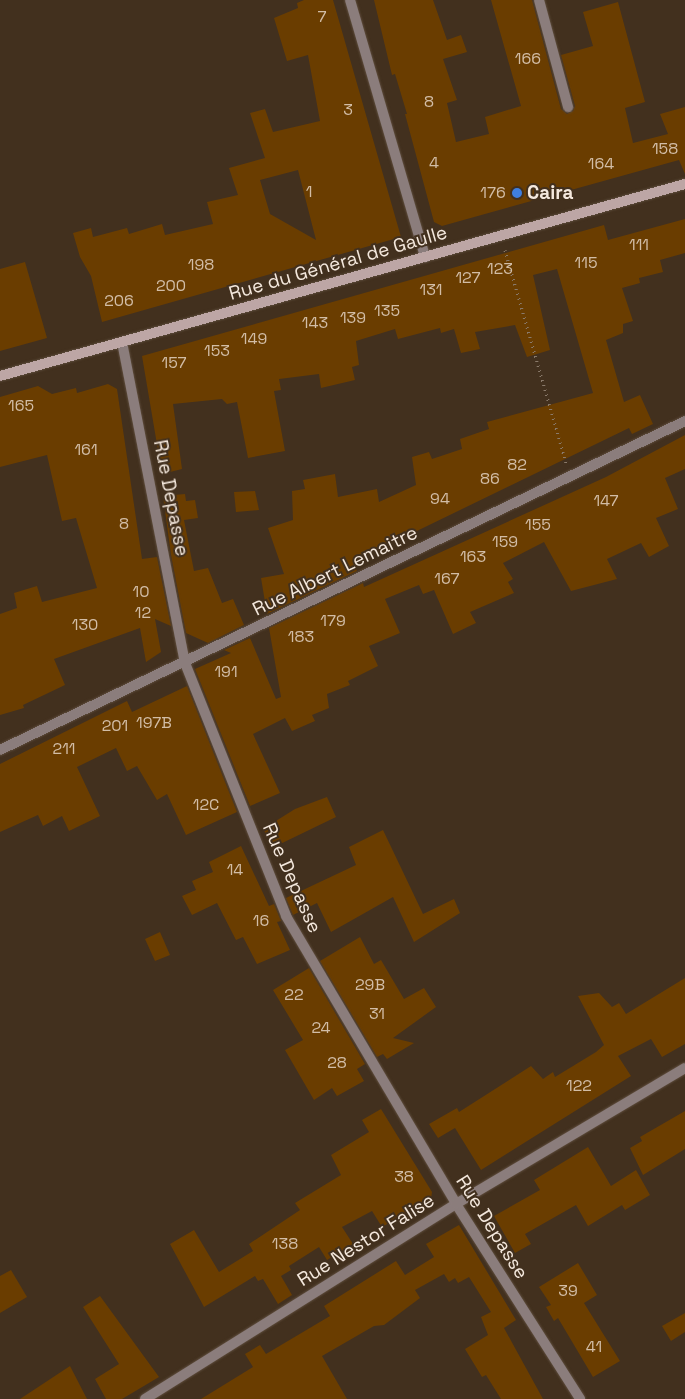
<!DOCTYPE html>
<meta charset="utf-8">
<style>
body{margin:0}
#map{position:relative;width:685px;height:1399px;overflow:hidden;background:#42301e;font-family:"Space Grotesk",sans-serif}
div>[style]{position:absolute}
.building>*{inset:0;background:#6a3d00}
.path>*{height:3px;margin-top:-1.5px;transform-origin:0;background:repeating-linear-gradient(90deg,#8a7a6b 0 1px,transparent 0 5px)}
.roads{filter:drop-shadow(0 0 1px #5e4d3d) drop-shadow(0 0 1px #5e4d3d)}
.lane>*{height:10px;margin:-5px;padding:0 5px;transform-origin:5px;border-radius:5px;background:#8b7d7c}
.street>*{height:10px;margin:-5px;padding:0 5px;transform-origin:5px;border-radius:5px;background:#8b7d7c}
.secondary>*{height:10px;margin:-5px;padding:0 5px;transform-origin:5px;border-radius:5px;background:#bda6a5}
.dots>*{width:14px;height:14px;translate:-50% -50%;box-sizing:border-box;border:2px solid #42301e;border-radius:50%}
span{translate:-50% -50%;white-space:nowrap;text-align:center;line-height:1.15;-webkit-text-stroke:4px #42301e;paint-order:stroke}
.number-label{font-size:16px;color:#d2bda6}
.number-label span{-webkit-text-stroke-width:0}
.poi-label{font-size:19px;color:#f4e8dd;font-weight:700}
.left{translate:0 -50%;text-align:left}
.street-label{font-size:19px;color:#f4e8dd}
</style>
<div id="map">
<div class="building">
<i style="clip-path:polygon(evenodd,304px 0,333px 0,401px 237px,102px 322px,91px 276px,80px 257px,73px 233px,91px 228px,93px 237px,127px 228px,129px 234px,162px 224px,165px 235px,213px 224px,207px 202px,238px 195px,229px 168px,265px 158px,250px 113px,265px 109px,273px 132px,320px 121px,308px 55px,287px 61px,274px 18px,298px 8px,297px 3px,304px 0,298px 170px,316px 240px,270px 214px,260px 180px,298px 170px)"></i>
<i style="clip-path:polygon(374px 0,433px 0,447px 40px,461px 35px,467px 52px,443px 59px,457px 100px,447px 103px,456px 142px,489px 134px,485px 117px,521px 106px,491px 0,532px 0,561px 109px,567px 114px,573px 111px,575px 106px,561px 55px,593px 46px,583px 12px,618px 2px,645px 102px,625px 108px,633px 143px,668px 134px,660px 114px,685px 107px,685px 174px,679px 160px,442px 226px,434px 222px,405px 114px,407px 114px,395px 74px,392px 75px)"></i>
<i style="clip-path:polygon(685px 219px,685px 253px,660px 260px,663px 272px,639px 278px,640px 283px,622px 288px,633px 321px,623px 324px,623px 333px,606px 340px,624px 402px,640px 395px,653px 424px,632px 434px,629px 428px,353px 562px,357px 571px,267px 614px,261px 578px,284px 574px,268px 528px,293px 520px,292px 491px,305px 489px,303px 480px,335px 474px,338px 497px,377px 489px,379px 502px,416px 485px,412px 457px,429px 452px,432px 459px,462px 449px,460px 439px,489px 429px,487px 422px,593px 393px,557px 269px,533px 275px,550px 350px,527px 357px,515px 325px,475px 332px,480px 349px,461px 353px,454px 329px,441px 333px,440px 328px,398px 339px,395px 329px,356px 341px,359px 365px,352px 367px,355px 380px,321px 388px,319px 374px,279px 379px,281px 390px,274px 391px,285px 451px,248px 458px,237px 402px,227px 404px,222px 399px,173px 404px,182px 469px,162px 474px,142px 356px,604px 225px,608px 240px)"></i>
<i style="clip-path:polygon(25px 262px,47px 338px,0 351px,0 269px)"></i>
<i style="clip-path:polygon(108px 384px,117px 389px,142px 559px,157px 557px,171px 626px,155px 619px,161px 652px,146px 662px,140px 628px,54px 659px,65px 685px,23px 705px,24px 708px,0 715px,0 614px,17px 608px,14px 593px,37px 586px,42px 602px,97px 588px,76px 518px,62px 521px,47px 455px,0 467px,0 397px,38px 386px,52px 394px,76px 388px,77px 393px)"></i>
<i style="clip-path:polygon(685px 435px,685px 469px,665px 478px,678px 509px,656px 518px,669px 546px,649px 557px,641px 543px,607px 559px,617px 579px,571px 591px,544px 542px,503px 563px,513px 579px,508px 582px,514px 593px,470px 612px,476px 623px,453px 634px,434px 590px,423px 594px,419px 585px,385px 599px,400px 633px,369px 646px,378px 666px,348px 681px,350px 685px,327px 694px,329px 708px,312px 715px,315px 721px,292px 731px,285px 718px,253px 734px,280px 793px,250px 806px,195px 669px,231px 653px,224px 650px,250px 638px,276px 699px,281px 697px,269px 628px,363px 583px,364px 587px,606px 477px)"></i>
<i style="clip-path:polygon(255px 491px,259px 510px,236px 512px,234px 492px)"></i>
<i style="clip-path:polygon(185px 494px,186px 501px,195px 500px,198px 518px,184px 520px,194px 571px,208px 568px,222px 603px,233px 599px,244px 625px,208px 643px,186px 633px,171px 555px,163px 496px)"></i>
<i style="clip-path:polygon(187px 686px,237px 812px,186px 835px,167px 794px,157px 800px,137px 766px,127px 771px,116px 748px,77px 767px,100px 816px,69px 831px,62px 816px,43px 826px,38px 815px,0 832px,0 764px,127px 701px,132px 712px)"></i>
<i style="clip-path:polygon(327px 797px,336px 817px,274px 847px,263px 829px,295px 809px)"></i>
<i style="clip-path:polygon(383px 830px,423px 914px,454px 899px,460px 913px,414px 942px,393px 897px,331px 932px,317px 903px,293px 915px,286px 898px,356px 865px,349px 847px)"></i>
<i style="clip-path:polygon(241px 846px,269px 906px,274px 904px,281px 921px,277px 922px,290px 950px,257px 964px,243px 937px,236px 940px,217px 903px,192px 915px,182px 896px,196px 890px,192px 881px,213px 872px,209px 862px)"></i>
<i style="clip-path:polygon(160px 932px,170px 955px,155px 961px,145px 939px)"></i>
<i style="clip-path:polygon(360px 937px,374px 964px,381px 960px,404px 999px,424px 988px,436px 1007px,393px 1038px,414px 1043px,387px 1059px,383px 1054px,377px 1057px,320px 961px)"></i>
<i style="clip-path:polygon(309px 968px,365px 1064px,357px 1069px,364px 1081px,337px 1096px,332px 1088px,314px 1100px,285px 1050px,303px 1040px,273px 990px)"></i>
<i style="clip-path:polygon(685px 978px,685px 1044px,662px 1057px,651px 1039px,618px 1056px,631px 1076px,481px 1170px,455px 1128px,438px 1138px,429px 1124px,457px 1108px,459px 1112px,531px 1066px,543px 1079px,553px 1072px,555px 1077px,596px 1052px,604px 1045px,578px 996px,599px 993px,612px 1007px,619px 1003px,626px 1014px)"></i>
<i style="clip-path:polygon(381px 1109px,432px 1192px,431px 1199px,382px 1227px,372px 1211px,342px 1227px,353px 1244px,327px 1260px,319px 1247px,289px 1266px,291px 1270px,281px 1276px,292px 1295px,278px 1304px,263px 1279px,258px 1281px,255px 1276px,204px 1307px,170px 1244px,194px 1230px,219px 1272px,253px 1251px,249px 1244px,300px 1210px,295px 1203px,341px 1175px,331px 1155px,369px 1132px,362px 1120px)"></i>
<i style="clip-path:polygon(685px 1111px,685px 1149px,643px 1175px,630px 1148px,642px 1141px,640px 1137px)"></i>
<i style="clip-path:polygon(588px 1147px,611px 1186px,636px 1170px,650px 1195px,625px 1210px,622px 1205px,588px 1226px,576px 1205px,525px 1234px,531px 1244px,515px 1253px,494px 1216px,540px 1190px,534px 1180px)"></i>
<i style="clip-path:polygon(459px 1225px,516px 1320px,504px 1328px,543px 1399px,501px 1399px,486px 1375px,482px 1377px,465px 1349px,488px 1335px,481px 1317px,491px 1312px,469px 1277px,458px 1283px,455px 1278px,449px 1282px,444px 1274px,415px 1290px,420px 1298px,384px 1325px,374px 1326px,322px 1356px,347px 1399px,201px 1399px,253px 1367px,245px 1354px,260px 1345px,266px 1354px,330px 1316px,324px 1306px,396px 1261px,405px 1275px,434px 1257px,426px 1244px)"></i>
<i style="clip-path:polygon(578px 1263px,597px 1295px,584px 1303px,620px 1361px,593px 1377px,558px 1318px,554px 1321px,546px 1307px,551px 1305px,539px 1287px)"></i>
<i style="clip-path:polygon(11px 1270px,27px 1297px,0 1313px,0 1276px)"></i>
<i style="clip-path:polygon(100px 1296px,159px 1377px,122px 1399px,106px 1399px,95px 1379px,119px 1364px,83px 1307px)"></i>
<i style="clip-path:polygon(685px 1313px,685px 1332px,671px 1341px,662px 1326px)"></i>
<i style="clip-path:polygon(70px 1366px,87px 1399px,20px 1399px)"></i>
</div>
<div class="path">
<i style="left:505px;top:250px;width:222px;rotate:74deg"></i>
</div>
<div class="roads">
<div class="lane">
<i style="left:539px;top:0;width:111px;rotate:74.8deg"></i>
</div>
<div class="street">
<i style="left:350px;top:0;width:268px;rotate:73.7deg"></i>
<i style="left:122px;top:342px;width:327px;rotate:78.9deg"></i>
<i style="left:185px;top:663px;width:272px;rotate:68.2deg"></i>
<i style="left:286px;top:916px;width:334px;rotate:59.4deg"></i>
<i style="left:456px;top:1204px;width:231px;rotate:57.5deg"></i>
<i style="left:0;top:750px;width:760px;rotate:-25.65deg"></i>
<i style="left:145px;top:1399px;width:367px;rotate:-32.1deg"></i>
<i style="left:456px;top:1204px;width:266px;rotate:-30.7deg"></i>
</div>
<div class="secondary">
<i style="left:0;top:376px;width:711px;rotate:-15.66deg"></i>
</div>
</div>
<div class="dots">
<i style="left:517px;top:193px;background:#3f7fe0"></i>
</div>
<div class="number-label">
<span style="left:322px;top:17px">7</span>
<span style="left:528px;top:59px">166</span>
<span style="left:429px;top:102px">8</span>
<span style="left:348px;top:110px">3</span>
<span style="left:665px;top:149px">158</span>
<span style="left:434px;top:163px">4</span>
<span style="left:601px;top:164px">164</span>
<span style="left:309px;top:192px">1</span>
<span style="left:493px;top:193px">176</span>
<span style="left:639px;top:245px">111</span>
<span style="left:586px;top:263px">115</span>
<span style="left:201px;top:265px">198</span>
<span style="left:500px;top:269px">123</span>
<span style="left:468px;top:278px">127</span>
<span style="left:171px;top:286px">200</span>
<span style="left:431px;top:290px">131</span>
<span style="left:119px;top:301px">206</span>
<span style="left:387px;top:311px">135</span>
<span style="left:353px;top:318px">139</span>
<span style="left:315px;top:323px">143</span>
<span style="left:254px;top:339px">149</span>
<span style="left:217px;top:351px">153</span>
<span style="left:174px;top:363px">157</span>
<span style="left:21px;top:406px">165</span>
<span style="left:86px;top:450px">161</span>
<span style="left:517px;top:465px">82</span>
<span style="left:490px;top:479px">86</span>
<span style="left:440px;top:499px">94</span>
<span style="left:606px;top:501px">147</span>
<span style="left:124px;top:524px">8</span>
<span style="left:538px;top:525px">155</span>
<span style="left:505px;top:542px">159</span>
<span style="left:473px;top:557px">163</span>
<span style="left:447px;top:579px">167</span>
<span style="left:141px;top:592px">10</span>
<span style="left:143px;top:613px">12</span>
<span style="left:333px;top:621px">179</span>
<span style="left:85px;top:625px">130</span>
<span style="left:301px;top:637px">183</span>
<span style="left:226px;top:672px">191</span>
<span style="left:154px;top:723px">197B</span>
<span style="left:115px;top:726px">201</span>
<span style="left:64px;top:749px">211</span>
<span style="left:206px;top:805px">12C</span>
<span style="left:235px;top:870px">14</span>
<span style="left:261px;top:921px">16</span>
<span style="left:370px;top:985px">29B</span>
<span style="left:294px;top:995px">22</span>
<span style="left:377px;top:1014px">31</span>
<span style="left:321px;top:1028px">24</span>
<span style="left:337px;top:1063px">28</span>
<span style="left:579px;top:1086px">122</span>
<span style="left:404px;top:1177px">38</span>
<span style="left:285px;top:1244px">138</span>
<span style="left:568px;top:1291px">39</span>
<span style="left:594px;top:1347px">41</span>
</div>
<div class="poi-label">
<span class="left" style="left:527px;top:193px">Caira</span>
</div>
<div class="street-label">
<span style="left:338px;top:263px;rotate:-16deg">Rue du Général de Gaulle</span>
<span style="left:171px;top:498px;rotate:79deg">Rue Depasse</span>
<span style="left:335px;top:571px;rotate:-26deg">Rue Albert Lemaitre</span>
<span style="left:292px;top:878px;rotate:66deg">Rue Depasse</span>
<span style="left:492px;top:1227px;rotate:58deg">Rue Depasse</span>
<span style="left:366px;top:1240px;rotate:-32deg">Rue Nestor Falise</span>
</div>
</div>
